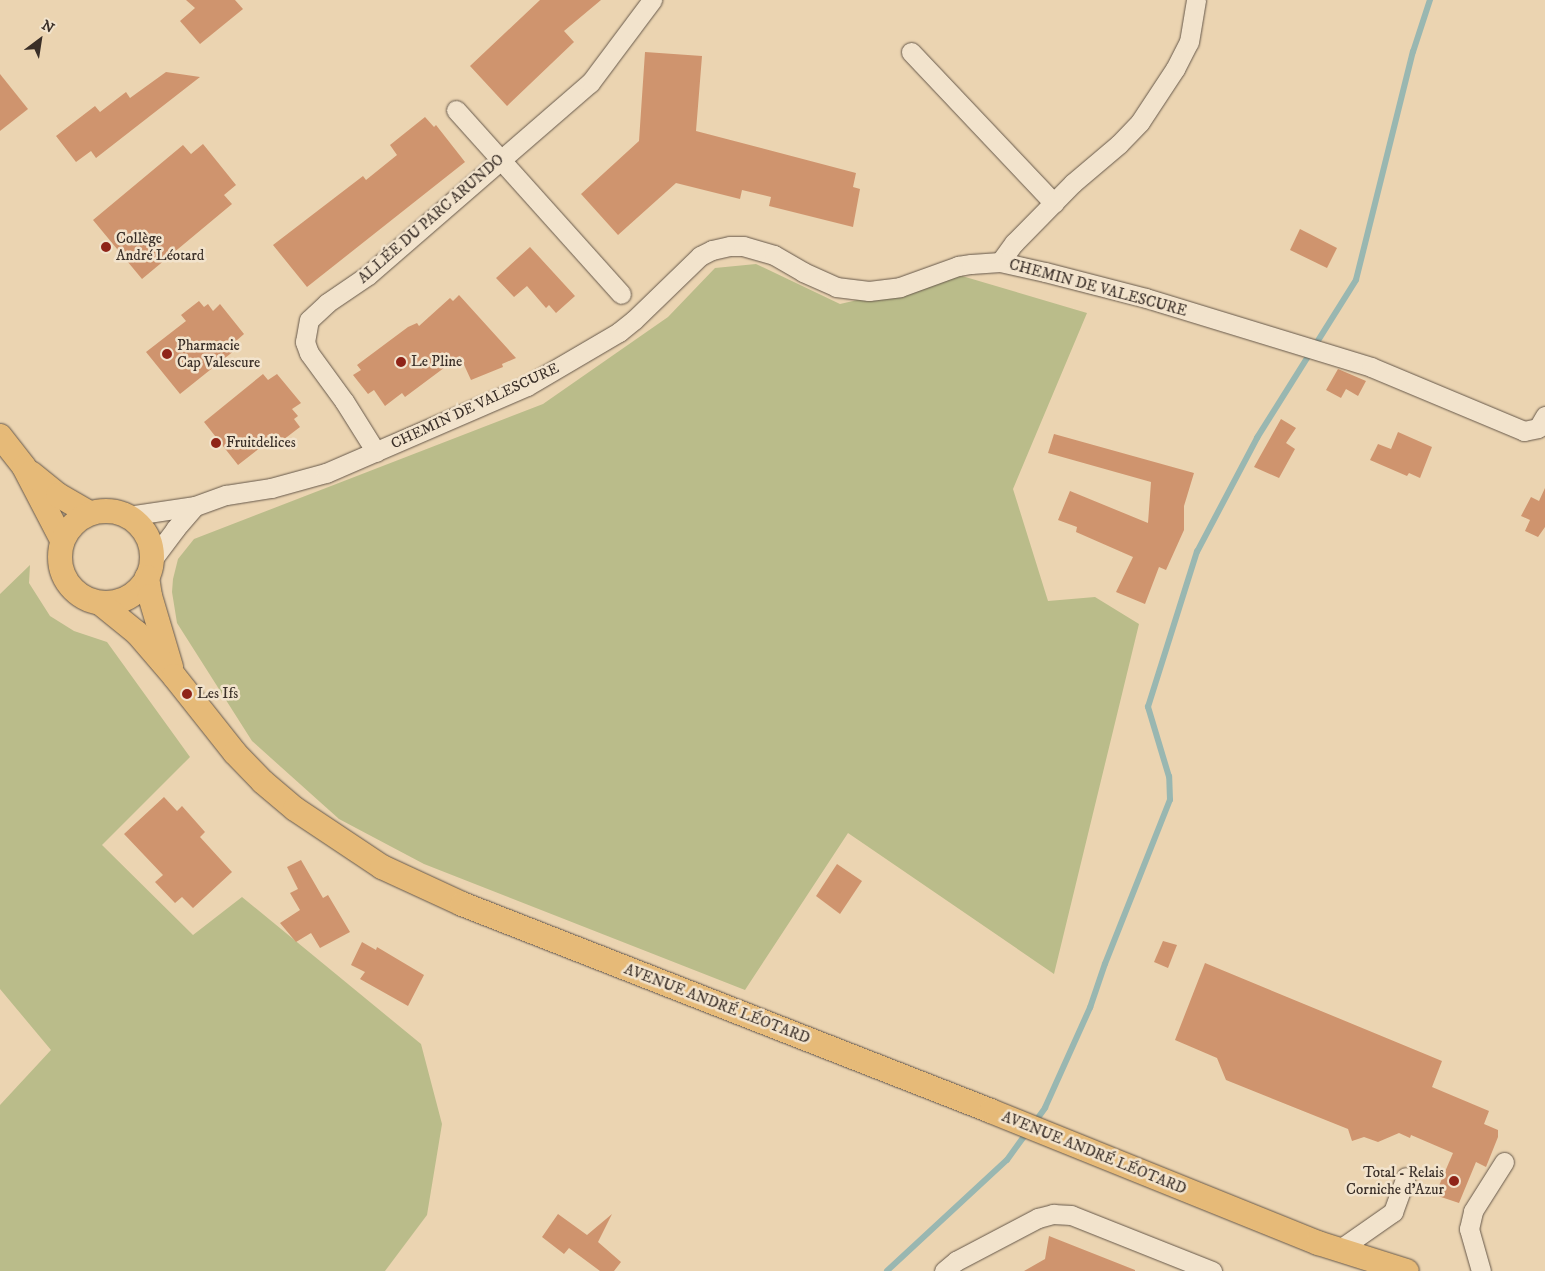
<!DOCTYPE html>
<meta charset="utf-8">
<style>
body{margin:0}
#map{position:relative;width:1545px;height:1271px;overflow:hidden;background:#ebd4b1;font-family:"IM FELL DW Pica",serif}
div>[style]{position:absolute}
.green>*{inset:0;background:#babc8a}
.stream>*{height:5.5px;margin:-2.75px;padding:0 2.75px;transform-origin:2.75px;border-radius:2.75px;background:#99b7b1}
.building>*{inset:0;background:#cf946e}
.roads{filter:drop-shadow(0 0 1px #66584a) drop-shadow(0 0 1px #66584a)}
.minor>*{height:19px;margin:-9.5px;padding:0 9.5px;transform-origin:9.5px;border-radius:9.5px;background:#f2e3cc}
.major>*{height:24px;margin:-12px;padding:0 12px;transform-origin:12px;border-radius:12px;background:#e6ba78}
.major>.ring{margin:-12px;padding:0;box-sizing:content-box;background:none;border:24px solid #e6ba78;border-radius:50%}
.dots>*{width:14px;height:14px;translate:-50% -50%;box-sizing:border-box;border:2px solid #f2e3cc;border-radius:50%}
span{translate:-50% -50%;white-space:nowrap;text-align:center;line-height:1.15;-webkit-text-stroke:5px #f2e3cc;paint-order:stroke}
.street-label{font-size:15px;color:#3a2f28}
.poi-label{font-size:15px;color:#3a2f28}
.left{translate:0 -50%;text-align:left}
.right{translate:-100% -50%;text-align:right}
.north{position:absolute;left:15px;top:15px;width:50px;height:50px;-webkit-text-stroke:4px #f2e3cc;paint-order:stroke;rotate:31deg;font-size:14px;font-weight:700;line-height:20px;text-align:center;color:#3a2f28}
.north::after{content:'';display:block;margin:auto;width:18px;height:22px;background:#3a2f28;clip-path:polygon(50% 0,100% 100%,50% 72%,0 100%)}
</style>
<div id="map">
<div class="green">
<i style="clip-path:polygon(756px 264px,840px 304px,962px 276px,1087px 313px,1013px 489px,1048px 601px,1095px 597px,1139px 624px,1054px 974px,848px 833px,745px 990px,424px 864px,339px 819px,252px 741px,177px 623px,172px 592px,173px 579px,178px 559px,194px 539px,543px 404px,668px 317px,715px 268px)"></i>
<i style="clip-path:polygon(30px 565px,29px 583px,50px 616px,74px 631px,107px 642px,190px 757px,102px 845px,193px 935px,242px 897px,421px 1044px,442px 1124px,427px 1215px,385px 1271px,0 1271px,0 1105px,51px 1050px,0 989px,0 594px)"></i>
</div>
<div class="stream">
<i style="left:1035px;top:1122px;width:17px;rotate:-54deg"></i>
<i style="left:1045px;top:1108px;width:110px;rotate:-65.8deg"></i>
<i style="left:1090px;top:1008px;width:46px;rotate:-71.2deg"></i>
<i style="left:1105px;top:964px;width:176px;rotate:-68.4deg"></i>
<i style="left:1170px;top:800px;width:23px;rotate:-92deg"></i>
<i style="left:1169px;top:777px;width:73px;rotate:-106.7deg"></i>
<i style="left:1148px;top:707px;width:163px;rotate:-72.5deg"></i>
<i style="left:1197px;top:552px;width:129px;rotate:-62.2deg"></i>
<i style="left:1257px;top:438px;width:186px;rotate:-57.9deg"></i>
<i style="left:1356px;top:280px;width:235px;rotate:-76deg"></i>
<i style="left:1413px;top:52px;width:55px;rotate:-71.9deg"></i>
<i style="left:887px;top:1271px;width:163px;rotate:-42.8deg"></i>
<i style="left:1007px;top:1160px;width:36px;rotate:-54deg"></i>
</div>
<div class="building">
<i style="clip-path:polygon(186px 0,235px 0,243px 9px,200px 44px,180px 21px,195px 8px)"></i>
<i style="clip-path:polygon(540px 0,601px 0,564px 31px,574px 42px,507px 106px,470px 66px)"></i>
<i style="clip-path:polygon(645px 52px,702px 56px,696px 131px,856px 173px,853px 187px,860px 189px,853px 227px,769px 206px,771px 197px,742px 190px,740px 199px,676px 183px,618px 235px,581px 194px,639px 141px)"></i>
<i style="clip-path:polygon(166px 72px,200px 77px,96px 158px,91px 151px,76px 162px,56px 136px,95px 106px,100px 112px,126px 92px,130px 98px)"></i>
<i style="clip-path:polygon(0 74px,28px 109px,0 131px)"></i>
<i style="clip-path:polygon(425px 117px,434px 127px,436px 125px,465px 162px,307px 287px,273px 245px,363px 176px,366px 180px,397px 155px,390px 145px)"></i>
<i style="clip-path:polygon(203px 144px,236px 185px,224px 195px,232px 204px,142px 279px,93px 220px,183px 145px,191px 154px)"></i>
<i style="clip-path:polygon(1300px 229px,1337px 248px,1327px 268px,1290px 250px)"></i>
<i style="clip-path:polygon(530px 247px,575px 296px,556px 313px,549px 305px,546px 308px,527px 286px,514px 297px,496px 278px)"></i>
<i style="clip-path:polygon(459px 295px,516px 358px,502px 364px,503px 367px,471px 380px,460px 356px,405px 397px,402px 393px,385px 406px,374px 390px,368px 394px,353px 375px,361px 370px,357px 365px,408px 327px,417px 323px,419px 326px,450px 298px,453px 301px)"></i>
<i style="clip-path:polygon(199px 301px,204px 307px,208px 304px,213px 311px,220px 304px,244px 334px,236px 341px,240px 346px,180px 394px,146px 352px,186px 321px,181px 315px)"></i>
<i style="clip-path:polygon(1338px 369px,1366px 381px,1358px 396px,1346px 389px,1341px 398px,1326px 390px)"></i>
<i style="clip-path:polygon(263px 374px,268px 380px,277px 374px,301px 403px,292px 409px,298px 416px,294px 419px,300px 427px,283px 440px,278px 434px,238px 465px,204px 422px)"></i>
<i style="clip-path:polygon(1281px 419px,1296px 428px,1286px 443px,1295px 449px,1279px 478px,1254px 467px)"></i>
<i style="clip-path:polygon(1398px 432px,1432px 447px,1420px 478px,1409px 473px,1407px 476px,1370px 460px,1378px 444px,1391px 449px)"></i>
<i style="clip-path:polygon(1054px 434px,1194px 473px,1184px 506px,1184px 530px,1166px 570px,1159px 567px,1145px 604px,1116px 592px,1133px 557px,1076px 532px,1077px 527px,1058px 520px,1070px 491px,1148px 523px,1151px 482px,1048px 453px)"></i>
<i style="clip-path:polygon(1545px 488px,1545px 527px,1538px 537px,1525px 531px,1530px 520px,1521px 516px,1531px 497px,1539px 501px)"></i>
<i style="clip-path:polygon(164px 797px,177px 811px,182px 806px,205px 832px,200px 837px,232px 872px,193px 908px,182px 897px,175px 903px,155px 882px,163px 875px,124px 834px)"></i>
<i style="clip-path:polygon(301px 860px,323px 898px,328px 895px,350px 932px,320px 948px,311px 933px,296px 942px,280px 923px,300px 910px,290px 893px,298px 889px,287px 867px)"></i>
<i style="clip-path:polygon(837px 864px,862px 881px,840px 914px,816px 896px)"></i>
<i style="clip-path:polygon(1163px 941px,1177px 945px,1168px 968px,1154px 962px)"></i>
<i style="clip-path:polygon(362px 942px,376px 950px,377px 947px,424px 975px,408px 1006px,360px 979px,365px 972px,351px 965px)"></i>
<i style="clip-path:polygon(1205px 963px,1442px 1061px,1432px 1087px,1489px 1111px,1484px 1124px,1498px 1130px,1498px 1137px,1486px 1167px,1476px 1162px,1459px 1203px,1435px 1195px,1453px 1153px,1411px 1135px,1410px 1138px,1399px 1133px,1378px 1142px,1364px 1137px,1352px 1141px,1348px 1129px,1226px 1080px,1217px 1058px,1175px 1040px)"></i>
<i style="clip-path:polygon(558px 1214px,587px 1235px,612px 1214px,598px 1242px,621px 1262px,614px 1271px,600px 1271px,569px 1248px,564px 1254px,542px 1237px)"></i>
<i style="clip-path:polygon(1049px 1236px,1135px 1270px,1135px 1271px,1024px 1271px,1045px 1259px)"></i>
</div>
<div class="roads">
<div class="minor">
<i style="left:911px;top:52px;width:208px;rotate:46.6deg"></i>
<i style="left:456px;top:110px;width:247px;rotate:48.1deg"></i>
<i style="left:1000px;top:262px;width:24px;rotate:-54deg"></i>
<i style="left:1014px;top:243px;width:84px;rotate:-45.5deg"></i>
<i style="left:1073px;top:183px;width:60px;rotate:-40.3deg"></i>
<i style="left:1119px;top:144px;width:30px;rotate:-46deg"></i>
<i style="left:1140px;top:122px;width:64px;rotate:-56.6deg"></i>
<i style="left:1175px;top:69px;width:30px;rotate:-63deg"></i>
<i style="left:1189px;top:42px;width:43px;rotate:-80.5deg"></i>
<i style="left:376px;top:452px;width:60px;rotate:-122.1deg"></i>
<i style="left:344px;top:401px;width:59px;rotate:-126.1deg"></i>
<i style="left:309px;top:353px;width:12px;rotate:-110deg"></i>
<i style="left:305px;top:342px;width:22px;rotate:-80deg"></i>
<i style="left:309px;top:320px;width:25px;rotate:-43deg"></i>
<i style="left:327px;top:303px;width:50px;rotate:-34.3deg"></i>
<i style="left:368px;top:275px;width:294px;rotate:-40.9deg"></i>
<i style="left:590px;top:83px;width:104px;rotate:-53.2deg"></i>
<i style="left:128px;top:516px;width:68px;rotate:-8.5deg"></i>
<i style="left:195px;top:506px;width:33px;rotate:-20deg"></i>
<i style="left:226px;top:495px;width:46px;rotate:-8.8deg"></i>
<i style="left:271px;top:488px;width:57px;rotate:-15.3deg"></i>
<i style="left:326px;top:473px;width:219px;rotate:-23.4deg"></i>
<i style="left:527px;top:386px;width:107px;rotate:-30.4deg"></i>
<i style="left:619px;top:332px;width:19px;rotate:-39deg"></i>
<i style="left:634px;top:320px;width:92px;rotate:-44.1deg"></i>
<i style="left:700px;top:256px;width:13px;rotate:-27deg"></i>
<i style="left:712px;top:250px;width:18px;rotate:-13deg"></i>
<i style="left:730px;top:246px;width:13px"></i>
<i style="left:743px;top:246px;width:32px;rotate:16deg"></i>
<i style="left:774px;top:255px;width:34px;rotate:30deg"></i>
<i style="left:803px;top:272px;width:36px;rotate:24deg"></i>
<i style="left:836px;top:287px;width:33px;rotate:7deg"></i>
<i style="left:869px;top:291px;width:31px;rotate:-7deg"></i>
<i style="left:900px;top:287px;width:62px;rotate:-19.9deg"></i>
<i style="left:958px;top:266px;width:13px;rotate:-9deg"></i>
<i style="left:971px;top:264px;width:29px;rotate:-4deg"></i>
<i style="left:1000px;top:262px;width:46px;rotate:12.5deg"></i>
<i style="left:1045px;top:272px;width:104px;rotate:14.4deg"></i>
<i style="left:1146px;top:298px;width:235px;rotate:17deg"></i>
<i style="left:1371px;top:367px;width:166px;rotate:22.7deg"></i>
<i style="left:1524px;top:431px;width:14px;rotate:-12deg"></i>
<i style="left:1538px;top:428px;width:14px;rotate:-60deg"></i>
<i style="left:152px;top:560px;width:39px;rotate:-53deg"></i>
<i style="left:175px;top:529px;width:30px;rotate:-49deg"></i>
<i style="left:1340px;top:1249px;width:65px;rotate:-34.9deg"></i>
<i style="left:1393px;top:1212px;width:37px;rotate:-70deg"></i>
<i style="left:944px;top:1271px;width:16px;rotate:-40deg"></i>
<i style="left:956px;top:1261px;width:93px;rotate:-27.7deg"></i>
<i style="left:1038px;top:1218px;width:16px;rotate:-15deg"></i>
<i style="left:1053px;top:1214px;width:18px;rotate:3deg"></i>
<i style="left:1071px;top:1215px;width:152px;rotate:21.7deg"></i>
<i style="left:1481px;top:1271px;width:44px;rotate:-105.9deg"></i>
<i style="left:1469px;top:1229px;width:18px;rotate:-77deg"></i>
<i style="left:1473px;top:1211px;width:58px;rotate:-57.7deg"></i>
</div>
<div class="major">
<i style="left:0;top:436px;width:39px;rotate:52deg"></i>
<i style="left:24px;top:467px;width:82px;rotate:62.5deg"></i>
<i style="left:31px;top:473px;width:35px;rotate:39deg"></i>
<i style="left:58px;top:495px;width:36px;rotate:30deg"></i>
<i class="ring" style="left:60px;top:511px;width:68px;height:68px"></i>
<i style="left:147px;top:577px;width:19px;rotate:81deg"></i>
<i style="left:150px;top:596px;width:74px;rotate:73.5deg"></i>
<i style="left:100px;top:603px;width:48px;rotate:39deg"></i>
<i style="left:137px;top:633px;width:57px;rotate:49.3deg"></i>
<i style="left:174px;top:676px;width:98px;rotate:51.6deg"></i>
<i style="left:235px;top:753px;width:40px;rotate:46deg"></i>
<i style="left:263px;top:782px;width:42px;rotate:40.2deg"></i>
<i style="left:295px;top:809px;width:105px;rotate:33.7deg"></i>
<i style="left:382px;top:867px;width:88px;rotate:24.8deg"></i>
<i style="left:462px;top:904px;width:568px;rotate:21.37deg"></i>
<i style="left:991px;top:1111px;width:353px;rotate:22deg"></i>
<i style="left:1318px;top:1243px;width:93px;rotate:17.5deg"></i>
</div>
</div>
<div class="dots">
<i style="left:106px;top:247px;background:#8f2418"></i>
<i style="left:167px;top:354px;background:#8f2418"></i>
<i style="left:401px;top:362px;background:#8f2418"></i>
<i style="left:216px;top:443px;background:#8f2418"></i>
<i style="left:187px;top:694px;background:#8f2418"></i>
<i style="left:1454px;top:1181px;background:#8f2418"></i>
</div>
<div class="street-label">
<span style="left:431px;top:219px;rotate:-41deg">ALLÉE DU PARC ARUNDO</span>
<span style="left:1098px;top:288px;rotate:15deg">CHEMIN DE VALESCURE</span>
<span style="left:475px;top:406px;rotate:-25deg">CHEMIN DE VALESCURE</span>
<span style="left:717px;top:1004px;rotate:21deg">AVENUE ANDRÉ LÉOTARD</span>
<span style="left:1094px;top:1153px;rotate:22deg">AVENUE ANDRÉ LÉOTARD</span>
</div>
<div class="poi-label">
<span class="left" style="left:116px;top:247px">Collège<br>André Léotard</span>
<span class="left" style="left:177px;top:354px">Pharmacie<br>Cap Valescure</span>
<span class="left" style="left:411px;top:362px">Le Pline</span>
<span class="left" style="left:226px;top:443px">Fruitdelices</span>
<span class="left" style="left:197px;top:694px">Les Ifs</span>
<span class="right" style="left:1444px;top:1181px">Total - Relais<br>Corniche d'Azur</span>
</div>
<div class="north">N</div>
</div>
